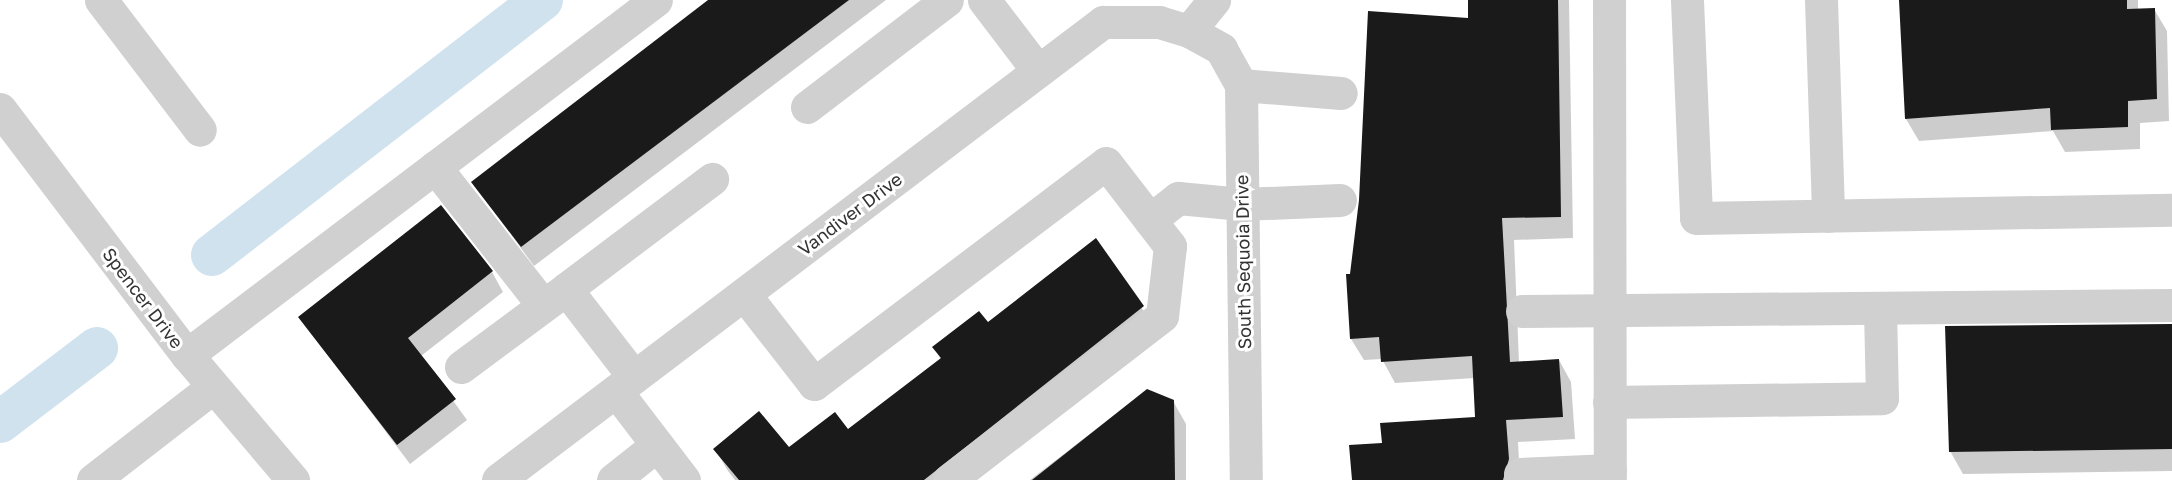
<!DOCTYPE html>
<style>
body{margin:0}
#map{position:relative;width:2172px;height:480px;overflow:hidden;background:#fff;font-family:"Golos Text",sans-serif}
div>[style]{position:absolute}
.shadow>*{inset:0;background:#0003}
.canal>*{height:42px;margin:-21px;padding:0 21px;transform-origin:21px;border-radius:21px;background:#cfe2ee}
.building>*{inset:0;background:#1a1a1a}
.minor>*{height:33px;margin:-16.5px;padding:0 16.5px;transform-origin:16.5px;border-radius:16.5px;background:#d0d0d0}
span{translate:-50% -50%;white-space:nowrap;text-align:center;line-height:1.15;-webkit-text-stroke:6px #fff;paint-order:stroke}
.street-label{font-size:18px;color:#333}
</style>
<div id="map">
<div class="shadow">
<i style="clip-path:polygon(712px 0,886px 0,534px 266px,473px 183px)"></i>
<i style="clip-path:polygon(1470px 0,1569px 0,1573px 238px,1514px 240px,1519px 362px,1559px 360px,1571px 382px,1575px 439px,1518px 442px,1520px 480px,1353px 480px,1383px 444px,1477px 419px,1475px 378px,1395px 383px,1382px 359px,1364px 360px,1351px 339px,1360px 200px,1470px 20px)"></i>
<i style="clip-path:polygon(1901px 0,2138px 0,2138px 10px,2154px 9px,2167px 31px,2169px 121px,2140px 123px,2140px 149px,2065px 152px,2053px 131px,1919px 141px,1906px 119px)"></i>
<i style="clip-path:polygon(1095px 240px,1156px 329px,959px 480px,735px 480px,728px 471px,715px 449px,788px 449px,848px 432px,941px 360px,934px 347px,987px 324px)"></i>
<i style="clip-path:polygon(492px 272px,503px 292px,421px 356px,467px 420px,410px 464px,300px 318px)"></i>
<i style="clip-path:polygon(2172px 325px,2172px 471px,1963px 474px,1950px 451px)"></i>
<i style="clip-path:polygon(1147px 390px,1173px 401px,1186px 424px,1186px 480px,1030px 480px)"></i>
</div>
<div class="canal">
<i style="left:212px;top:255px;width:417px;rotate:-37.7deg"></i>
<i style="left:0;top:422px;width:122px;rotate:-37.3deg"></i>
</div>
<div class="building">
<i style="clip-path:polygon(708px 0,849px 0,521px 247px,471px 182px)"></i>
<i style="clip-path:polygon(1468px 0,1558px 0,1561px 217px,1502px 218px,1510px 362px,1559px 359px,1563px 417px,1506px 420px,1509px 459px,1503px 480px,1352px 480px,1349px 445px,1382px 443px,1380px 423px,1475px 417px,1472px 356px,1381px 362px,1379px 337px,1350px 339px,1346px 274px,1350px 274px,1359px 200px,1368px 11px,1468px 18px)"></i>
<i style="clip-path:polygon(1899px 0,2127px 0,2127px 9px,2155px 8px,2157px 99px,2128px 101px,2128px 127px,2051px 130px,2050px 108px,1905px 119px)"></i>
<i style="clip-path:polygon(441px 205px,493px 271px,408px 338px,456px 399px,397px 445px,298px 317px)"></i>
<i style="clip-path:polygon(1096px 238px,1144px 306px,924px 480px,739px 480px,713px 449px,759px 411px,789px 447px,835px 412px,848px 429px,941px 358px,932px 347px,979px 311px,988px 322px)"></i>
<i style="clip-path:polygon(2172px 324px,2172px 449px,1949px 452px,1945px 326px)"></i>
<i style="clip-path:polygon(1147px 389px,1174px 400px,1175px 480px,1032px 480px)"></i>
</div>
<div class="minor">
<i style="left:101px;top:0;width:163px;rotate:52.7deg"></i>
<i style="left:984px;top:0;width:89px;rotate:52.7deg"></i>
<i style="left:1609px;top:0;width:480px;rotate:89.9deg"></i>
<i style="left:1687px;top:0;width:218px;rotate:87.6deg"></i>
<i style="left:1696px;top:218px;width:476px;rotate:-1deg"></i>
<i style="left:1821px;top:0;width:216px;rotate:88.1deg"></i>
<i style="left:1189px;top:31px;width:40px;rotate:-51deg"></i>
<i style="left:1241px;top:85px;width:100px;rotate:4.6deg"></i>
<i style="left:807px;top:107px;width:176px;rotate:-37.4deg"></i>
<i style="left:0;top:109px;width:309px;rotate:52.8deg"></i>
<i style="left:187px;top:355px;width:164px;rotate:49.7deg"></i>
<i style="left:435px;top:167px;width:175px;rotate:52deg"></i>
<i style="left:1150px;top:220px;width:36px;rotate:-38deg"></i>
<i style="left:1178px;top:198px;width:64px;rotate:5.4deg"></i>
<i style="left:1242px;top:204px;width:98px;rotate:-2.3deg"></i>
<i style="left:566px;top:289px;width:183px;rotate:-37deg"></i>
<i style="left:744px;top:294px;width:114px;rotate:52.1deg"></i>
<i style="left:814px;top:384px;width:366px;rotate:-37.1deg"></i>
<i style="left:1106px;top:163px;width:105px;rotate:52.4deg"></i>
<i style="left:1170px;top:246px;width:70px;rotate:96.5deg"></i>
<i style="left:1162px;top:316px;width:269px;rotate:142.4deg"></i>
<i style="left:1522px;top:311px;width:650px;rotate:-0.53deg"></i>
<i style="left:187px;top:355px;width:588px;rotate:-37.12deg"></i>
<i style="left:461px;top:367px;width:131px;rotate:-36.6deg"></i>
<i style="left:566px;top:289px;width:111px;rotate:52.3deg"></i>
<i style="left:616px;top:391px;width:112px;rotate:52.6deg"></i>
<i style="left:1609px;top:402px;width:273px;rotate:-0.8deg"></i>
<i style="left:1882px;top:398px;width:89px;rotate:-91.3deg"></i>
<i style="left:1520px;top:474px;width:90px;rotate:-2.5deg"></i>
<i style="left:93px;top:480px;width:152px;rotate:-37.8deg"></i>
<i style="left:498px;top:480px;width:759px;rotate:-37.13deg"></i>
<i style="left:1103px;top:22px;width:56px"></i>
<i style="left:1159px;top:22px;width:31px;rotate:17deg"></i>
<i style="left:1189px;top:31px;width:37px;rotate:29deg"></i>
<i style="left:1221px;top:49px;width:41px;rotate:60.9deg"></i>
<i style="left:1241px;top:85px;width:395px;rotate:89.3deg"></i>
<i style="left:613px;top:480px;width:56px;rotate:-38.5deg"></i>
</div>
<div class="street-label">
<span style="left:850px;top:214px;rotate:-37deg">Vandiver Drive</span>
<span style="left:1243px;top:262px;rotate:-91deg">South Sequoia Drive</span>
<span style="left:143px;top:298px;rotate:53deg">Spencer Drive</span>
</div>
</div>
